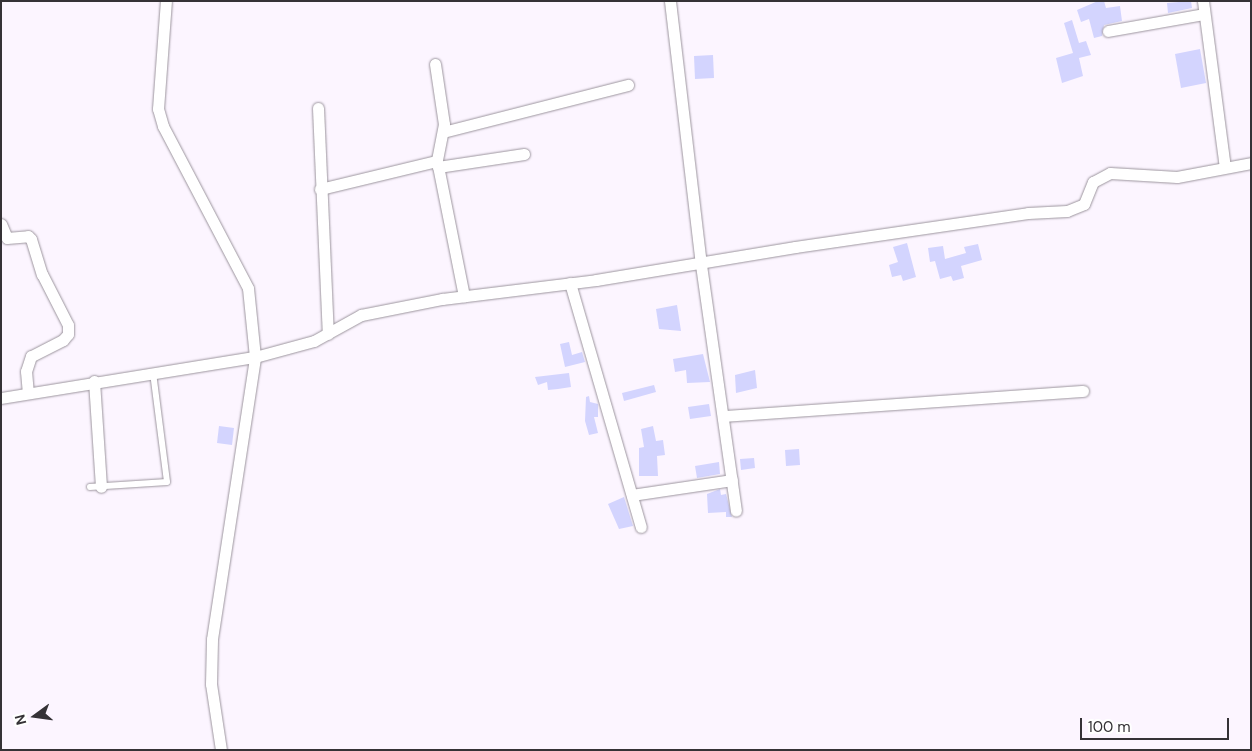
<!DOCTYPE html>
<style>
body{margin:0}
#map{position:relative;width:1252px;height:751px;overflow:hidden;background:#fcf5ff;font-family:"DM Sans",sans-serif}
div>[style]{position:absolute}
.building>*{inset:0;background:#d3d4fe}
.roads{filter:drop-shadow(0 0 1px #9c959e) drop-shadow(0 0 1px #9c959e)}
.lane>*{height:5.5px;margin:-2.75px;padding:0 2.75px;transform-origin:2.75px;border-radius:2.75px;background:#fff}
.street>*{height:11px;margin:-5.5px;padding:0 5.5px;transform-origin:5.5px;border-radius:5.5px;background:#fff}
span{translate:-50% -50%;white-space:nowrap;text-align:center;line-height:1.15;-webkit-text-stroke:4.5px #fff;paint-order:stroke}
.frame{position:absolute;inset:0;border:2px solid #353236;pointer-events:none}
.north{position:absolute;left:10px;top:691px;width:50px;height:50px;-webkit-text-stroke:4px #fff;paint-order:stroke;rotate:256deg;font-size:14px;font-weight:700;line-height:20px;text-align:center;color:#353236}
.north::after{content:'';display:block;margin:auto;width:18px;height:22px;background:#353236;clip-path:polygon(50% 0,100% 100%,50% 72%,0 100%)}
.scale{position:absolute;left:1080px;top:718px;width:149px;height:22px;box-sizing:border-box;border:2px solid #353236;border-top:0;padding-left:6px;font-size:15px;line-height:18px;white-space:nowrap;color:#353236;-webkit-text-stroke:4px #fff;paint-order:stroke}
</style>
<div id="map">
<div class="building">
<i style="clip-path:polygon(1098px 1px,1104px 1px,1106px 8px,1120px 6px,1122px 21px,1104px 25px,1102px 36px,1094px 38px,1089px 19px,1081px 22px,1077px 10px)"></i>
<i style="clip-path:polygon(1191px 1px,1192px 8px,1168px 13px,1167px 3px)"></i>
<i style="clip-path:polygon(1072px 20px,1079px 43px,1086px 41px,1091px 55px,1079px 58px,1083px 76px,1062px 83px,1056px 58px,1073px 53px,1064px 23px)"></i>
<i style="clip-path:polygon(1200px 49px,1206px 83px,1181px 88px,1175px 54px)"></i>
<i style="clip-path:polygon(713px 55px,714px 78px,695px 79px,694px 56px)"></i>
<i style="clip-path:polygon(907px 243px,916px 277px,903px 281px,901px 275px,892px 277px,889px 265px,898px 262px,893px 247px)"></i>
<i style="clip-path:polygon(978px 244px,982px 260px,961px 266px,964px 278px,953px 281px,951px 276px,940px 279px,935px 261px,930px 262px,928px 248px,943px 246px,945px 259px,966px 253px,964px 247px)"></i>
<i style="clip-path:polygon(677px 305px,681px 331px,659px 329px,656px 309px)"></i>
<i style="clip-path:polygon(569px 342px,572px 355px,582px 352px,585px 362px,565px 367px,560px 344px)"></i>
<i style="clip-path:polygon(703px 354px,710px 382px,687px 383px,686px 370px,675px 372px,673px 359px)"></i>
<i style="clip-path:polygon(755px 370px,757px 388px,736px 393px,735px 375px)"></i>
<i style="clip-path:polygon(569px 373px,571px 387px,558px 389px,548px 390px,547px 382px,538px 385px,535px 377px)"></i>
<i style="clip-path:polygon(654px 385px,656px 392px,624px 401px,622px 393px)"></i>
<i style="clip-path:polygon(589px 396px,590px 402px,598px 404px,598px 417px,594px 417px,598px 433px,589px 435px,585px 421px,586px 397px)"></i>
<i style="clip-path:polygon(709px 404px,711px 416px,690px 419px,688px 407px)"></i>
<i style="clip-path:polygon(219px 426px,234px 428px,232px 445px,217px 443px)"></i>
<i style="clip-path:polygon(653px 426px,656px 441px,663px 440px,665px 455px,657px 456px,658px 476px,639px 476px,639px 448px,644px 447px,641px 429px)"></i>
<i style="clip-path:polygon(799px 449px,800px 465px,786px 466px,785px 450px)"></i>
<i style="clip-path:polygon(754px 458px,755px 468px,741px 470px,740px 459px)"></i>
<i style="clip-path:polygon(719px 462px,720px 474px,697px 478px,695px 466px)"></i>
<i style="clip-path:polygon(720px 489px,721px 495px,726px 494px,732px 517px,726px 517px,726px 512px,708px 513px,707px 494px)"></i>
<i style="clip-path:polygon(624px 497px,633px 526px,619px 529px,608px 504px)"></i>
</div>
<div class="roads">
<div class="lane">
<i style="left:90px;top:487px;width:77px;rotate:-3.7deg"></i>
<i style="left:167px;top:482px;width:110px;rotate:-97.3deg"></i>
</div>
<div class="street">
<i style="left:670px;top:1px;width:266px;rotate:83.3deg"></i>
<i style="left:701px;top:265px;width:248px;rotate:81.9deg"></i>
<i style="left:1203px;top:1px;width:167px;rotate:82.5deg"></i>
<i style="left:1108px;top:31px;width:97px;rotate:-10deg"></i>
<i style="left:435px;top:64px;width:61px;rotate:81.5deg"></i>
<i style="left:444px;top:124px;width:38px;rotate:101deg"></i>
<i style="left:437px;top:161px;width:138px;rotate:78.7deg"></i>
<i style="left:318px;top:108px;width:226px;rotate:87.5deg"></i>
<i style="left:443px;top:132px;width:191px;rotate:-14.3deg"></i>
<i style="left:438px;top:167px;width:87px;rotate:-8.6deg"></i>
<i style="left:320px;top:189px;width:120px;rotate:-13.5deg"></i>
<i style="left:1px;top:224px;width:15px;rotate:67deg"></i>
<i style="left:7px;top:238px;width:21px;rotate:-5deg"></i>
<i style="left:28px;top:236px;width:4px;rotate:45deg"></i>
<i style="left:31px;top:239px;width:37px;rotate:73deg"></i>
<i style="left:42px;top:274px;width:57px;rotate:63deg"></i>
<i style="left:68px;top:325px;width:9px;rotate:90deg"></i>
<i style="left:68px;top:334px;width:8px;rotate:130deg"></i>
<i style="left:63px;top:340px;width:36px;rotate:153deg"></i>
<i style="left:31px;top:356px;width:16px;rotate:108deg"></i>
<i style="left:26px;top:371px;width:21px;rotate:85deg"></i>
<i style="left:570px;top:283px;width:254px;rotate:73.8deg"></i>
<i style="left:94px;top:381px;width:106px;rotate:86.2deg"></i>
<i style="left:1px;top:398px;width:257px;rotate:-9.2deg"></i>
<i style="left:255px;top:357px;width:69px;rotate:-95.8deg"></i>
<i style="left:248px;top:288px;width:183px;rotate:-117.7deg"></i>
<i style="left:163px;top:126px;width:18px;rotate:-106deg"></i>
<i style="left:158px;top:109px;width:108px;rotate:-85.8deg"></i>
<i style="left:724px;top:416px;width:360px;rotate:-4deg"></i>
<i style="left:632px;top:495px;width:101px;rotate:-8.5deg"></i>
<i style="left:221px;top:750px;width:67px;rotate:-98.6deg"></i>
<i style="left:211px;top:684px;width:45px;rotate:-88.7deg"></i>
<i style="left:212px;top:639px;width:285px;rotate:-81.3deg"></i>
<i style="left:255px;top:357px;width:61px;rotate:-15.2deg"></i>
<i style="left:314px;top:341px;width:54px;rotate:-29deg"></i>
<i style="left:361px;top:315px;width:83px;rotate:-11.2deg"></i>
<i style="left:442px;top:299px;width:155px;rotate:-7deg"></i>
<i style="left:596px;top:280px;width:202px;rotate:-9.4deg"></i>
<i style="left:795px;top:247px;width:235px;rotate:-8.3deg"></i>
<i style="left:1028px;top:213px;width:39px;rotate:-3deg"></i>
<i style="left:1067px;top:211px;width:18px;rotate:-22deg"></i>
<i style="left:1084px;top:204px;width:24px;rotate:-68deg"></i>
<i style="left:1093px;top:182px;width:19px;rotate:-28deg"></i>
<i style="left:1110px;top:173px;width:67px;rotate:3.4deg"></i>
<i style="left:1177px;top:177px;width:75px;rotate:-10.7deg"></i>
</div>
</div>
<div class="frame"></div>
<div class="north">N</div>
<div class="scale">100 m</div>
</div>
